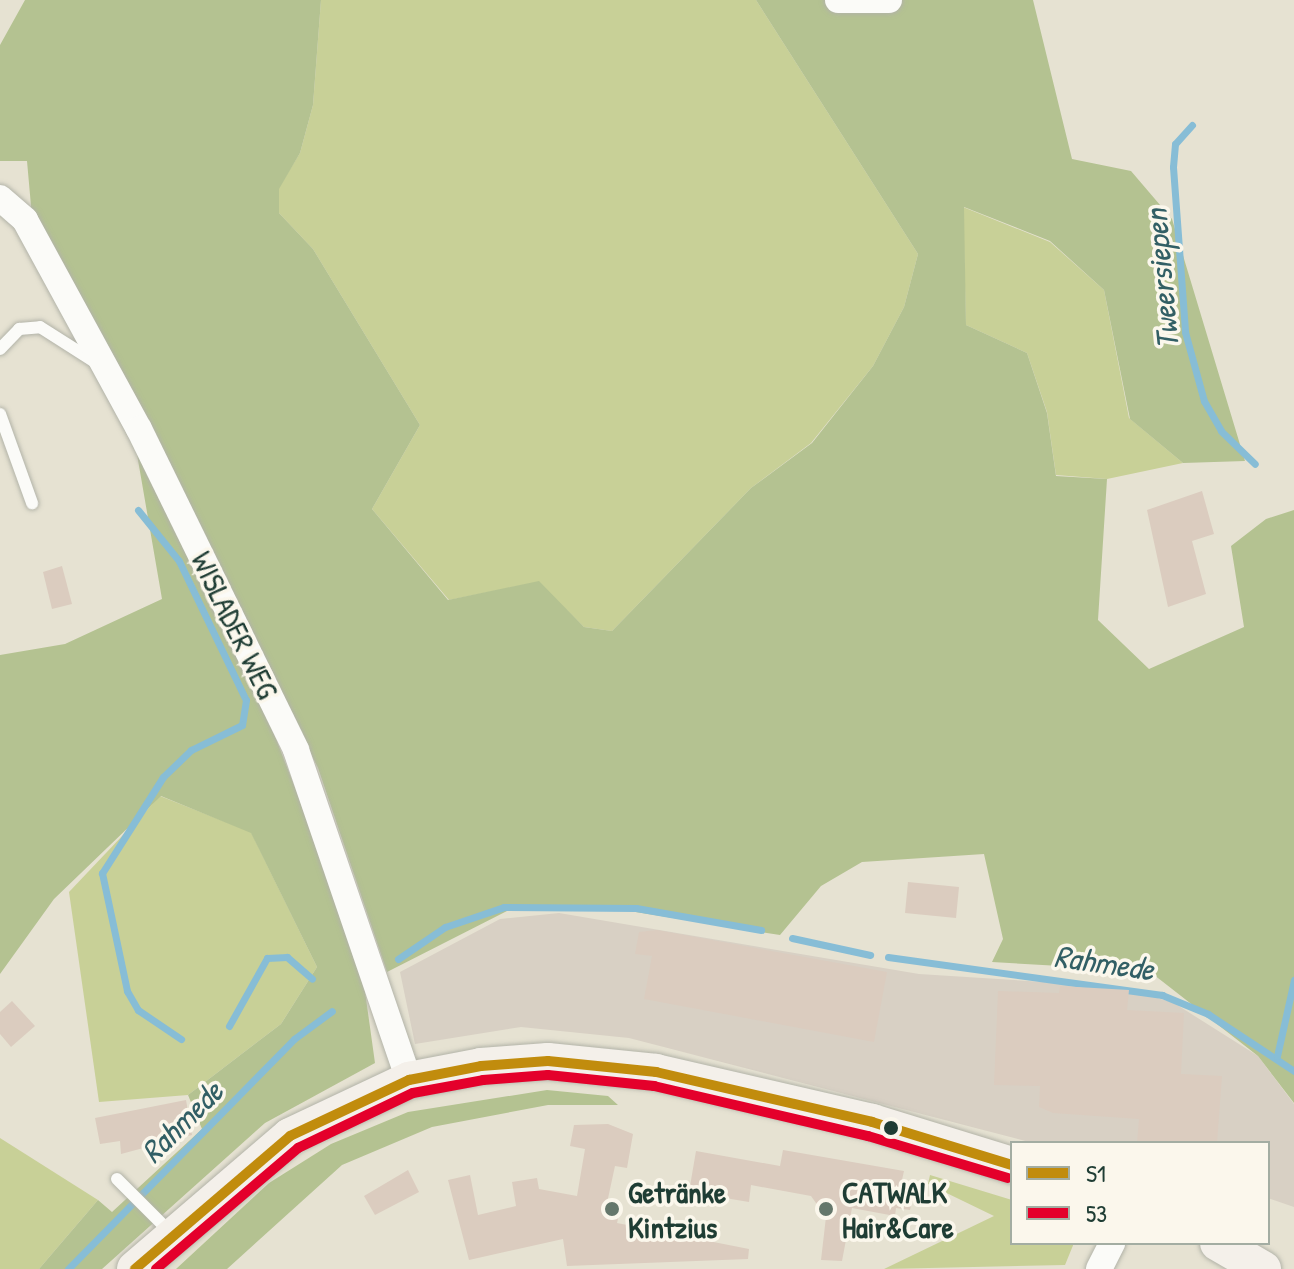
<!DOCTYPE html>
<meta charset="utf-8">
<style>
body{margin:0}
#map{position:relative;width:1294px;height:1269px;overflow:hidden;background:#e6e2d2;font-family:"Patrick Hand",sans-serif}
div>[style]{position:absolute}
.industrial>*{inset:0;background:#d8d0c4}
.green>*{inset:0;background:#c8d097}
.forest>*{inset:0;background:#b4c291}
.stream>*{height:7px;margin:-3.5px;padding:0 3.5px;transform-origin:3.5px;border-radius:3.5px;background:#87bdd6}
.building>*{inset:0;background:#dbccbf}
.roads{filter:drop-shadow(0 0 2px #b2b3a8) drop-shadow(0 0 2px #b2b3a8)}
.lane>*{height:12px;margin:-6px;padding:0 6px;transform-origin:6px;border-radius:6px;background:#fbfbf8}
.street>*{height:26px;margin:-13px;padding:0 13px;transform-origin:13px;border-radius:13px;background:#fbfbf8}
.secondary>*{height:36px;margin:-18px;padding:0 18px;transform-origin:18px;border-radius:18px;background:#f4f0ea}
.bus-1>*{height:10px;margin:-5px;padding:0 5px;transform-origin:5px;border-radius:5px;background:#c18c0d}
.bus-2>*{height:10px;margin:-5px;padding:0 5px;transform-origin:5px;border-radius:5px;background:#e4002b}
.dots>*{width:22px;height:22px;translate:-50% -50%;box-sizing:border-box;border:4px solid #fbf7ec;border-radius:50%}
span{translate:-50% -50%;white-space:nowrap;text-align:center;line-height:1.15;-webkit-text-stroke:7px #fbf7ec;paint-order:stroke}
.street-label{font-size:30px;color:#1f3d34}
.poi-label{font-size:30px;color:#1f3d34;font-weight:700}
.left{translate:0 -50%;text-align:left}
.water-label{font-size:32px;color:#325f65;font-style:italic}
.legend{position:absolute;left:1010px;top:1141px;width:260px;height:104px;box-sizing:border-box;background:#fbf7ec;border:2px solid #a3ada2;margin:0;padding:10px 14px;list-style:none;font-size:24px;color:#1f3d34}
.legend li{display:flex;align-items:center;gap:16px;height:40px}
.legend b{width:40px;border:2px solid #a3ada2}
</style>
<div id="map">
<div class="industrial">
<i style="clip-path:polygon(559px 913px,919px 974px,1122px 987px,1174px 1003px,1258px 1056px,1294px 1104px,1294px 1207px,1268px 1198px,1268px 1143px,1033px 1143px,629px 1038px,521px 1027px,415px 1044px,400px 972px,500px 919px)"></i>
</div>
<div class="green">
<i style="clip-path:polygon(321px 0,756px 0,918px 254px,904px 307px,873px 366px,811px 443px,751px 488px,612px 631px,584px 627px,538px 582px,449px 600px,372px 509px,420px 425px,313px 249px,279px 213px,278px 189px,300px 153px,313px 105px)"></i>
<i style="clip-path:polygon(963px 207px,1050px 242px,1104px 290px,1129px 418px,1183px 463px,1107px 479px,1056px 475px,1047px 412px,1027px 353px,966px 325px)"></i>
<i style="clip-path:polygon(160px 796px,251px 832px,317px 967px,281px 1024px,188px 1095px,99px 1102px,69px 892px)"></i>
<i style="clip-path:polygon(0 1138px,98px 1200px,39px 1269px,0 1269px)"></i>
<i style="clip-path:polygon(930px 1175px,1012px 1200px,1012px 1243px,1074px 1243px,1065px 1265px,884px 1269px,994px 1216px,928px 1184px)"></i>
</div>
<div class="forest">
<i style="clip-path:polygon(25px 0,321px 0,313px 105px,300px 153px,279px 189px,279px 213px,313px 249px,420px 425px,372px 509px,448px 600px,539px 581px,584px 627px,612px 631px,751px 488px,812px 443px,873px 366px,904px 307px,918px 254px,756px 0,1033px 0,1072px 159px,1131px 171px,1172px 219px,1245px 461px,1183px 463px,1130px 419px,1104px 290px,1050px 241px,964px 207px,966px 325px,1027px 353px,1047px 413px,1056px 476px,1107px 479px,1098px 620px,1149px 669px,1244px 627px,1231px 546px,1266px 519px,1294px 510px,1294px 1103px,1258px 1056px,1149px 971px,992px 962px,1003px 939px,984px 854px,862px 862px,821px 886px,780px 935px,623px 910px,507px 911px,387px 972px,318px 768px,147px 424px,32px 217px,27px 161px,0 161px,0 45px)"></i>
<i style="clip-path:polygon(133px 431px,254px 682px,311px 829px,363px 977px,375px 1063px,265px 1123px,102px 1269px,39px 1269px,98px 1200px,112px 1212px,202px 1129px,188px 1095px,281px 1024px,317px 967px,251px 833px,161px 796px,54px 899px,0 974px,0 655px,65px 644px,162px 599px)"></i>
<i style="clip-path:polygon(547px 1090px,608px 1096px,618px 1105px,548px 1105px,432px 1127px,342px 1165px,227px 1269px,176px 1269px,269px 1183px,331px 1144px,408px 1112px)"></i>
</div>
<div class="stream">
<i style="left:1192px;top:125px;width:25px;rotate:132deg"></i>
<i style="left:1175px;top:144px;width:23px;rotate:95deg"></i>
<i style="left:1173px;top:167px;width:165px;rotate:85.8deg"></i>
<i style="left:1185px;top:332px;width:72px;rotate:74.6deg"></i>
<i style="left:1204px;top:401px;width:34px;rotate:60deg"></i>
<i style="left:1221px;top:431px;width:47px;rotate:44.1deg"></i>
<i style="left:138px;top:510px;width:65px;rotate:51.2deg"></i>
<i style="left:179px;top:561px;width:154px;rotate:64.3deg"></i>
<i style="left:246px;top:700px;width:25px;rotate:99deg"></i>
<i style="left:242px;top:725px;width:57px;rotate:153.9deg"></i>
<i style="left:191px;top:750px;width:39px;rotate:136deg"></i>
<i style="left:163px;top:777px;width:114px;rotate:122.4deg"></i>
<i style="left:102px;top:873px;width:121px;rotate:78deg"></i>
<i style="left:127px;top:991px;width:22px;rotate:60deg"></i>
<i style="left:138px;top:1010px;width:52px;rotate:34deg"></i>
<i style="left:792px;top:938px;width:80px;rotate:12.3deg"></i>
<i style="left:888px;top:957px;width:277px;rotate:7.9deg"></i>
<i style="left:1162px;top:995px;width:50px;rotate:22.4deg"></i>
<i style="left:1208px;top:1014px;width:103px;rotate:33.5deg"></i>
<i style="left:398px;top:959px;width:57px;rotate:-34.2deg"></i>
<i style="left:445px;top:927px;width:62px;rotate:-18.7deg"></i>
<i style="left:504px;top:907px;width:132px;rotate:0.4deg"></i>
<i style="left:636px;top:908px;width:127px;rotate:10deg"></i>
<i style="left:229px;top:1026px;width:78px;rotate:-60.8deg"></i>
<i style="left:267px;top:958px;width:20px;rotate:-3deg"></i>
<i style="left:287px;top:957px;width:33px;rotate:41deg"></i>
<i style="left:1277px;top:1056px;width:78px;rotate:-77.4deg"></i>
<i style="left:68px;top:1269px;width:322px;rotate:-45.5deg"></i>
<i style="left:294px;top:1039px;width:47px;rotate:-36.4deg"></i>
</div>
<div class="building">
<i style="clip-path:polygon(1202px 491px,1214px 534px,1192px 541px,1206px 594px,1168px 607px,1147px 510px)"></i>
<i style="clip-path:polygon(62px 566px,72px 604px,52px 609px,43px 572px)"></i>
<i style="clip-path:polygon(908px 882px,959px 887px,956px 918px,905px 913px)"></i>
<i style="clip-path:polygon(657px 930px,887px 972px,874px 1042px,644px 999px,652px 956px,635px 954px,639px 932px)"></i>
<i style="clip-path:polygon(1060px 986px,1129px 990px,1127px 1010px,1184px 1013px,1181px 1074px,1222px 1076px,1217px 1143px,1137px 1143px,1139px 1119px,1053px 1113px,1039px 1107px,1040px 1086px,994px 1085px,998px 991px,1059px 993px)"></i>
<i style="clip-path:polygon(12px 1001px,35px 1026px,11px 1047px,0 1034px,0 1012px)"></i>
<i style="clip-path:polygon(186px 1100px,192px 1135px,121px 1154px,120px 1141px,100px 1144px,95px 1118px)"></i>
<i style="clip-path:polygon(608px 1124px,633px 1134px,627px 1168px,615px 1166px,607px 1203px,621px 1206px,617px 1223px,749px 1249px,748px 1259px,567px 1266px,563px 1239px,469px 1260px,448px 1180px,470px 1175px,478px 1215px,516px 1206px,512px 1182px,537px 1178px,539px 1189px,577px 1196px,585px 1149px,570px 1146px,574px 1125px)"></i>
<i style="clip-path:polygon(783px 1150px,904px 1171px,900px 1189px,914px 1192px,910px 1210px,896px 1208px,895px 1216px,852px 1208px,842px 1261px,821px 1260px,826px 1217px,811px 1196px,751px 1185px,749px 1202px,689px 1192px,696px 1151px,780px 1166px)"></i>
<i style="clip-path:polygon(408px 1170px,419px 1192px,375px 1215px,364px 1196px)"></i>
</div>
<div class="roads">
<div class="lane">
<i style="left:0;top:349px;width:28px;rotate:-46deg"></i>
<i style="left:19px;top:329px;width:21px;rotate:-5deg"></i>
<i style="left:40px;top:327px;width:65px;rotate:32.5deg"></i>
<i style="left:0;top:414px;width:95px;rotate:70.2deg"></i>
<i style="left:117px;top:1179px;width:75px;rotate:45deg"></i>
</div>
<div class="street">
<i style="left:838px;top:0;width:51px"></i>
<i style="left:0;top:198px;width:33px;rotate:41deg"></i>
<i style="left:25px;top:220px;width:238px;rotate:61.4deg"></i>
<i style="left:139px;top:429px;width:357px;rotate:63.9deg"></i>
<i style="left:296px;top:750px;width:349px;rotate:71.1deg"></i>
<i style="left:1099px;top:1269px;width:29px;rotate:-63deg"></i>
</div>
<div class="secondary">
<i style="left:1218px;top:1243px;width:52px;rotate:30deg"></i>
<i style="left:135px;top:1269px;width:204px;rotate:-40.6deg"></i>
<i style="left:290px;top:1136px;width:132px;rotate:-25.2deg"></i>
<i style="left:409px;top:1080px;width:73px;rotate:-11deg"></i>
<i style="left:481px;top:1066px;width:67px;rotate:-4.3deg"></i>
<i style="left:548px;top:1061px;width:109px;rotate:5.8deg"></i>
<i style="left:656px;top:1072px;width:222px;rotate:13deg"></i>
<i style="left:872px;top:1122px;width:146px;rotate:17.1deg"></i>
</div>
</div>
<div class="bus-1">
<i style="left:135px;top:1269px;width:204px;rotate:-40.6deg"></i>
<i style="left:290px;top:1136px;width:132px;rotate:-25.2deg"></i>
<i style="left:409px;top:1080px;width:73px;rotate:-11deg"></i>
<i style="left:481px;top:1066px;width:67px;rotate:-4.3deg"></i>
<i style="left:548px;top:1061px;width:109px;rotate:5.8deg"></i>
<i style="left:656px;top:1072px;width:222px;rotate:13deg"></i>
<i style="left:872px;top:1122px;width:146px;rotate:17.1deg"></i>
</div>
<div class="bus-2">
<i style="left:156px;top:1269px;width:187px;rotate:-40.4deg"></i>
<i style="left:298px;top:1148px;width:127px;rotate:-25.6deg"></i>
<i style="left:413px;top:1093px;width:71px;rotate:-10.5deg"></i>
<i style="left:483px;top:1080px;width:65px;rotate:-4.4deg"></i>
<i style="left:548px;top:1075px;width:107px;rotate:5.9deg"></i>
<i style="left:654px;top:1086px;width:220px;rotate:13.2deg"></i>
<i style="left:868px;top:1136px;width:146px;rotate:16.7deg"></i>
</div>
<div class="dots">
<i style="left:891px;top:1128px;background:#1f3d34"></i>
<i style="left:612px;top:1209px;background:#65776b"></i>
<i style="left:826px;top:1209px;background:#65776b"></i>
</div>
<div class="street-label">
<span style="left:235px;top:625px;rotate:64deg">WISLADER WEG</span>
</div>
<div class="poi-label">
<span class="left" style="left:628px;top:1209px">Getränke<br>Kintzius</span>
<span class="left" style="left:842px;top:1209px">CATWALK<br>Hair&amp;Care</span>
</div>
<div class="water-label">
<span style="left:1162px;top:279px;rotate:-95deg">Tweersiepen</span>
<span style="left:1104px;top:963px;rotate:8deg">Rahmede</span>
<span style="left:182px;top:1122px;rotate:-45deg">Rahmede</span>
</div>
<ul class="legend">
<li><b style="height:10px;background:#c18c0d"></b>S1</li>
<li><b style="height:10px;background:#e4002b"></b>53</li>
</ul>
</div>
